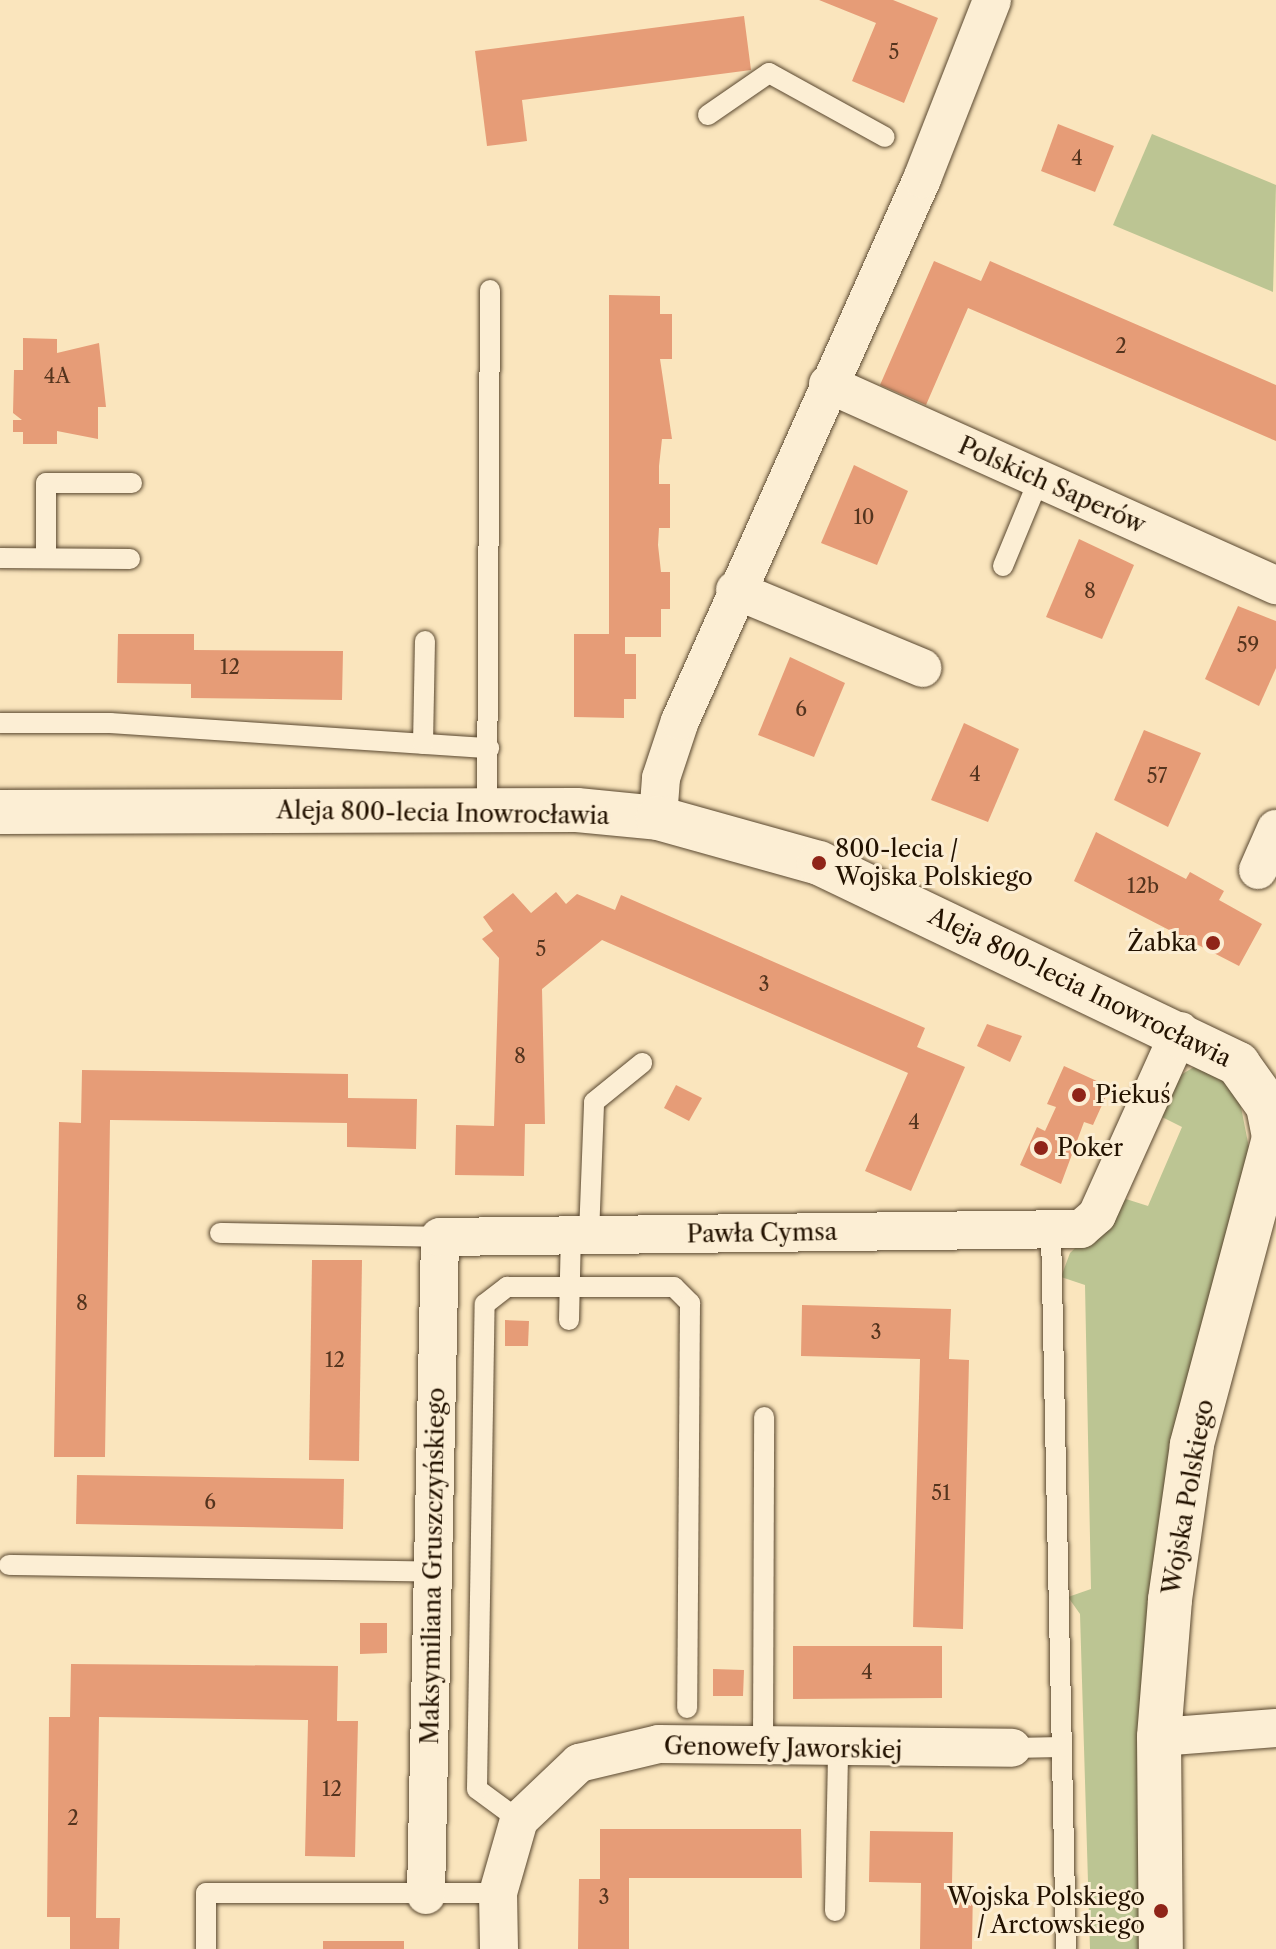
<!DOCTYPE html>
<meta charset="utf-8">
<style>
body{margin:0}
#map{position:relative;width:1276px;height:1949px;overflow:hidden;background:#fae5bd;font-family:"Libre Caslon Text",serif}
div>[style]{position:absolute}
.green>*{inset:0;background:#bcc593}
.building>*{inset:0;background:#e69c77}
.roads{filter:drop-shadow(0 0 2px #59472f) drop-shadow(0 0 2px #59472f)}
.service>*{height:20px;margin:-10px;padding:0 10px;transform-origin:10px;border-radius:10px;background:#fceed4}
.minor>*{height:38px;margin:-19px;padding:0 19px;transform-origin:19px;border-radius:19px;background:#fceed4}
.tertiary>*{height:44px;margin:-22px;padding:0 22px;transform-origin:22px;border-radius:22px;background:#fceed4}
.dots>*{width:22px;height:22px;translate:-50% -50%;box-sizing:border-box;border:4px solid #fceed4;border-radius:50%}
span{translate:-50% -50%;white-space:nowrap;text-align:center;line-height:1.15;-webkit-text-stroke:6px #fceed4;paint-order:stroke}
.number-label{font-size:20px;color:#54341e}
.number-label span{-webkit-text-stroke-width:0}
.street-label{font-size:24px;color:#231200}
.poi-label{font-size:24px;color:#231200}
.left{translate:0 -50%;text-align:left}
.right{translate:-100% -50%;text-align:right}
</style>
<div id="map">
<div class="green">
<i style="clip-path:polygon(1152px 134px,1276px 185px,1273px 292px,1113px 225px)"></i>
<i style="clip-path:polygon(1194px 1067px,1218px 1074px,1240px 1102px,1250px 1153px,1141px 1949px,1090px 1949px,1080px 1614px,1068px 1597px,1091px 1589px,1085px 1285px,1061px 1277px,1070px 1253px,1126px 1199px,1148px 1206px,1182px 1127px,1162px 1117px,1179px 1076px)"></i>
</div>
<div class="building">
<i style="clip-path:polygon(819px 0,893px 0,938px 18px,904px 103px,852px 81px,876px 23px)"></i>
<i style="clip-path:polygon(744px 16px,751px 70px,522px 100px,527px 141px,487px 146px,475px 51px)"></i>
<i style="clip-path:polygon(1058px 124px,1114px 146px,1095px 192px,1041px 171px)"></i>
<i style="clip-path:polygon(934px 261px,981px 281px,990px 261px,1276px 385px,1276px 441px,968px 308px,926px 405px,880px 385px)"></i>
<i style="clip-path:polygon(609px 295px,660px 296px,660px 314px,672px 314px,672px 359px,660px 359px,672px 439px,662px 439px,659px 466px,659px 484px,670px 484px,670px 528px,659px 528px,658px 545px,661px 572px,670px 572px,670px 609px,661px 609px,661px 637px,625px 637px,625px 654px,636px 654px,636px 699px,624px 699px,624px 718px,574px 717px,574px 634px,609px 634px)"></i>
<i style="clip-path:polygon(23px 338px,57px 339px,57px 353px,99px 343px,106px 407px,98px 407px,98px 439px,57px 431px,57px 444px,23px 444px,23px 432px,13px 432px,13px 420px,22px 420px,13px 413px,14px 370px,23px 370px)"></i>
<i style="clip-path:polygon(854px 465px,908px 491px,877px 565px,821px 543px)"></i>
<i style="clip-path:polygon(1079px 539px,1134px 565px,1102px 639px,1046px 617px)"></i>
<i style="clip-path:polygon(1238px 606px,1276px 621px,1276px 668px,1259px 706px,1205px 679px)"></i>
<i style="clip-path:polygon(118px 634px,194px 634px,194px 650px,343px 651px,342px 700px,191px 698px,191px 684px,117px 683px)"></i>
<i style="clip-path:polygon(790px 657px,845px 683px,814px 757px,758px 735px)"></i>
<i style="clip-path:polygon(964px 723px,1019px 749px,988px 822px,931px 800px)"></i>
<i style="clip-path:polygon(1144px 730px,1201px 753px,1168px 827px,1114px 800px)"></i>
<i style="clip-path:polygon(1096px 832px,1186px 879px,1190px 872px,1224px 891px,1219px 900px,1262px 924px,1239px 966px,1074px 881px)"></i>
<i style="clip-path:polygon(556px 892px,566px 904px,577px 894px,615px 910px,621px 895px,925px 1028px,917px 1047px,965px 1067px,911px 1191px,865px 1171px,908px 1073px,602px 940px,542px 989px,545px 1124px,525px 1124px,524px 1176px,455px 1175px,456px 1125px,494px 1126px,499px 958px,482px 939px,493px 931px,483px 917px,513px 893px,531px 913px)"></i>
<i style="clip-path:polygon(987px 1024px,1022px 1036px,1010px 1062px,977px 1046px)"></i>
<i style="clip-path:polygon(1064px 1066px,1110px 1087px,1093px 1125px,1084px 1122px,1061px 1184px,1020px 1165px,1037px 1127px,1045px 1131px,1056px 1107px,1047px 1104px)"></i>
<i style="clip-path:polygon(82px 1070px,348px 1074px,348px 1098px,417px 1099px,416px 1149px,347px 1147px,347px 1123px,110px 1120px,105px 1457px,54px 1457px,59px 1122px,81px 1123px)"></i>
<i style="clip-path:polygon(676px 1085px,702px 1098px,689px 1121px,664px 1108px)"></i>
<i style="clip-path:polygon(312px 1260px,362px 1260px,359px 1461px,309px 1460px)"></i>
<i style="clip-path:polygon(802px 1305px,951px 1309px,949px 1359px,969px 1360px,963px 1629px,913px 1627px,920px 1359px,801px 1356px)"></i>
<i style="clip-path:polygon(505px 1320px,529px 1321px,528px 1346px,505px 1346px)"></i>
<i style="clip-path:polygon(77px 1475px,344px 1479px,343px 1529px,76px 1524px)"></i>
<i style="clip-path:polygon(360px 1623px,387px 1623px,387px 1653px,360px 1654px)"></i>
<i style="clip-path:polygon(793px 1646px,942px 1646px,942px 1698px,793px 1699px)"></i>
<i style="clip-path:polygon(71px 1664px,338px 1666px,337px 1721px,358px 1721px,355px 1857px,305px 1856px,308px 1720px,99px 1717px,96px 1918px,120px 1918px,119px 1949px,70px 1949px,70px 1917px,47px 1917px,49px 1717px,70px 1717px)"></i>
<i style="clip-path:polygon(713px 1669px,744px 1670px,743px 1696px,713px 1696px)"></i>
<i style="clip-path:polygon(600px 1829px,801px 1829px,802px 1878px,629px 1878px,629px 1949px,578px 1949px,579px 1879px,600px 1879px)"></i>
<i style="clip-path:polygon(870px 1831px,953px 1832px,952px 1884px,973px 1884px,972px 1949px,920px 1949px,921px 1883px,869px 1882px)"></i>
<i style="clip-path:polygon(323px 1941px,404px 1941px,404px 1949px,323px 1949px)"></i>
</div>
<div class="roads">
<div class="service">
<i style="left:708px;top:115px;width:74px;rotate:-34.5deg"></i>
<i style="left:769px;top:73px;width:132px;rotate:28.9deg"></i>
<i style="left:0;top:558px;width:130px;rotate:0.4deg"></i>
<i style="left:46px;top:558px;width:75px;rotate:-90deg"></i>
<i style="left:46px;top:483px;width:86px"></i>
<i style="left:1003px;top:566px;width:94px;rotate:-67.5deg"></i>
<i style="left:0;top:723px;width:110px"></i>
<i style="left:110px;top:723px;width:380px;rotate:3.8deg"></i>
<i style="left:423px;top:744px;width:103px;rotate:-88.9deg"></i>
<i style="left:487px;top:810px;width:520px;rotate:-89.67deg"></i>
<i style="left:1051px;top:1231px;width:718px;rotate:88.8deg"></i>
<i style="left:220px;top:1233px;width:220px;rotate:1deg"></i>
<i style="left:589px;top:1235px;width:133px;rotate:-87.8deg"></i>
<i style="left:594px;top:1102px;width:62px;rotate:-39.1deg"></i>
<i style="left:569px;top:1320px;width:85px;rotate:-88.7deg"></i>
<i style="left:9px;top:1565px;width:424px;rotate:0.9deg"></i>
<i style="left:763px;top:1748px;width:331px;rotate:-89.8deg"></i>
<i style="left:1012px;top:1748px;width:50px;rotate:-1.1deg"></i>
<i style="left:519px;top:1820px;width:52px;rotate:-143.6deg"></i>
<i style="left:477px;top:1789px;width:485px;rotate:-89.1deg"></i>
<i style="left:485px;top:1304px;width:28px;rotate:-38deg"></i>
<i style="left:507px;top:1287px;width:167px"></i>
<i style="left:674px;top:1287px;width:23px;rotate:45deg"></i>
<i style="left:690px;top:1303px;width:405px;rotate:90.4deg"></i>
<i style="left:835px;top:1911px;width:161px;rotate:-88.9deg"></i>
<i style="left:206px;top:1949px;width:56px;rotate:-90deg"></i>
<i style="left:206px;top:1893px;width:292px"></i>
</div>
<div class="minor">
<i style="left:828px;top:384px;width:491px;rotate:24.2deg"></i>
<i style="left:735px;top:590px;width:203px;rotate:22.6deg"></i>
<i style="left:658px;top:818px;width:40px;rotate:-85.7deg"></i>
<i style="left:661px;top:778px;width:60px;rotate:-71.6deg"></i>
<i style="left:680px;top:721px;width:594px;rotate:-65.94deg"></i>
<i style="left:922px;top:179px;width:192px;rotate:-68.6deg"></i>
<i style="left:1258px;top:870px;width:45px;rotate:-66.3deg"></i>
<i style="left:1159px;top:1737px;width:117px;rotate:-4.4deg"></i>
<i style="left:426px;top:1895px;width:658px;rotate:-88.78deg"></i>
<i style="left:440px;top:1237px;width:641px;rotate:-0.72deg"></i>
<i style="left:1081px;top:1229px;width:21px;rotate:-41deg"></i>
<i style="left:1097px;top:1215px;width:202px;rotate:-65.7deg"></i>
<i style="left:499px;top:1949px;width:56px;rotate:-91deg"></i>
<i style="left:498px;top:1893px;width:76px;rotate:-74deg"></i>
<i style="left:519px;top:1820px;width:83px;rotate:-43.5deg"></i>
<i style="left:579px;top:1763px;width:82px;rotate:-13.4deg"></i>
<i style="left:659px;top:1744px;width:353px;rotate:0.6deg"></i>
</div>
<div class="tertiary">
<i style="left:0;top:812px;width:577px;rotate:-0.2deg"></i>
<i style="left:577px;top:810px;width:81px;rotate:5.6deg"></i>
<i style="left:658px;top:818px;width:167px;rotate:15.6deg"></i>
<i style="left:819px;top:863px;width:465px;rotate:25.6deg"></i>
<i style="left:1238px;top:1064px;width:52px;rotate:54.5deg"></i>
<i style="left:1268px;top:1106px;width:33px;rotate:79deg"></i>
<i style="left:1274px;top:1138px;width:318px;rotate:105deg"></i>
<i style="left:1192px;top:1445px;width:157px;rotate:98.1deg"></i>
<i style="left:1170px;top:1600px;width:137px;rotate:94.6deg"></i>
<i style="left:1159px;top:1737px;width:212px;rotate:89.5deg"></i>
</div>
</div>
<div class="dots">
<i style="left:819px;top:863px;background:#8f2418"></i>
<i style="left:1213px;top:943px;background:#8f2418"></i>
<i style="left:1079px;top:1095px;background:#8f2418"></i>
<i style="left:1041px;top:1148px;background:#8f2418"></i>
<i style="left:1161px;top:1911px;background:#8f2418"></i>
</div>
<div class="number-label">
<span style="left:894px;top:52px">5</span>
<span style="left:1077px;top:158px">4</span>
<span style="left:1121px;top:346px">2</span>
<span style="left:57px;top:376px">4A</span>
<span style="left:864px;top:517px">10</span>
<span style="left:1090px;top:591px">8</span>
<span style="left:1248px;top:645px">59</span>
<span style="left:230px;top:667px">12</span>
<span style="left:801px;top:709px">6</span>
<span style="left:975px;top:774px">4</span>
<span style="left:1157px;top:776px">57</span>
<span style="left:1143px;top:886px">12b</span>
<span style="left:541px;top:949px">5</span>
<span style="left:764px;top:984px">3</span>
<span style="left:520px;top:1056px">8</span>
<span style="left:914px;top:1122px">4</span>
<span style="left:82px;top:1303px">8</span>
<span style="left:876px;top:1332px">3</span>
<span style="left:335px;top:1360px">12</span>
<span style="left:941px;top:1493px">51</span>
<span style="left:210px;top:1502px">6</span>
<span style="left:867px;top:1672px">4</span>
<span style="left:332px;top:1789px">12</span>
<span style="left:73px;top:1818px">2</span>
<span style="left:604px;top:1897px">3</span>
</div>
<div class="street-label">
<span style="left:1052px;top:485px;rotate:24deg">Polskich Saperów</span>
<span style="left:443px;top:813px;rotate:1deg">Aleja 800-lecia Inowrocławia</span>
<span style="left:1080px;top:987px;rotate:26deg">Aleja 800-lecia Inowrocławia</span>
<span style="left:762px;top:1233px;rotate:-1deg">Pawła Cymsa</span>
<span style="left:1188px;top:1497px;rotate:-80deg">Wojska Polskiego</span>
<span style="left:433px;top:1566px;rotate:-89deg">Maksymiliana Gruszczyńskiego</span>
<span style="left:783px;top:1748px;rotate:1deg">Genowefy Jaworskiej</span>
</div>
<div class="poi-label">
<span class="left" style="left:835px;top:863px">800-lecia /<br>Wojska Polskiego</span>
<span class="right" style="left:1197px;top:943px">Żabka</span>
<span class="left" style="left:1095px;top:1095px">Piekuś</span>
<span class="left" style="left:1057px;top:1148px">Poker</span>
<span class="right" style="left:1145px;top:1911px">Wojska Polskiego<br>/ Arctowskiego</span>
</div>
</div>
